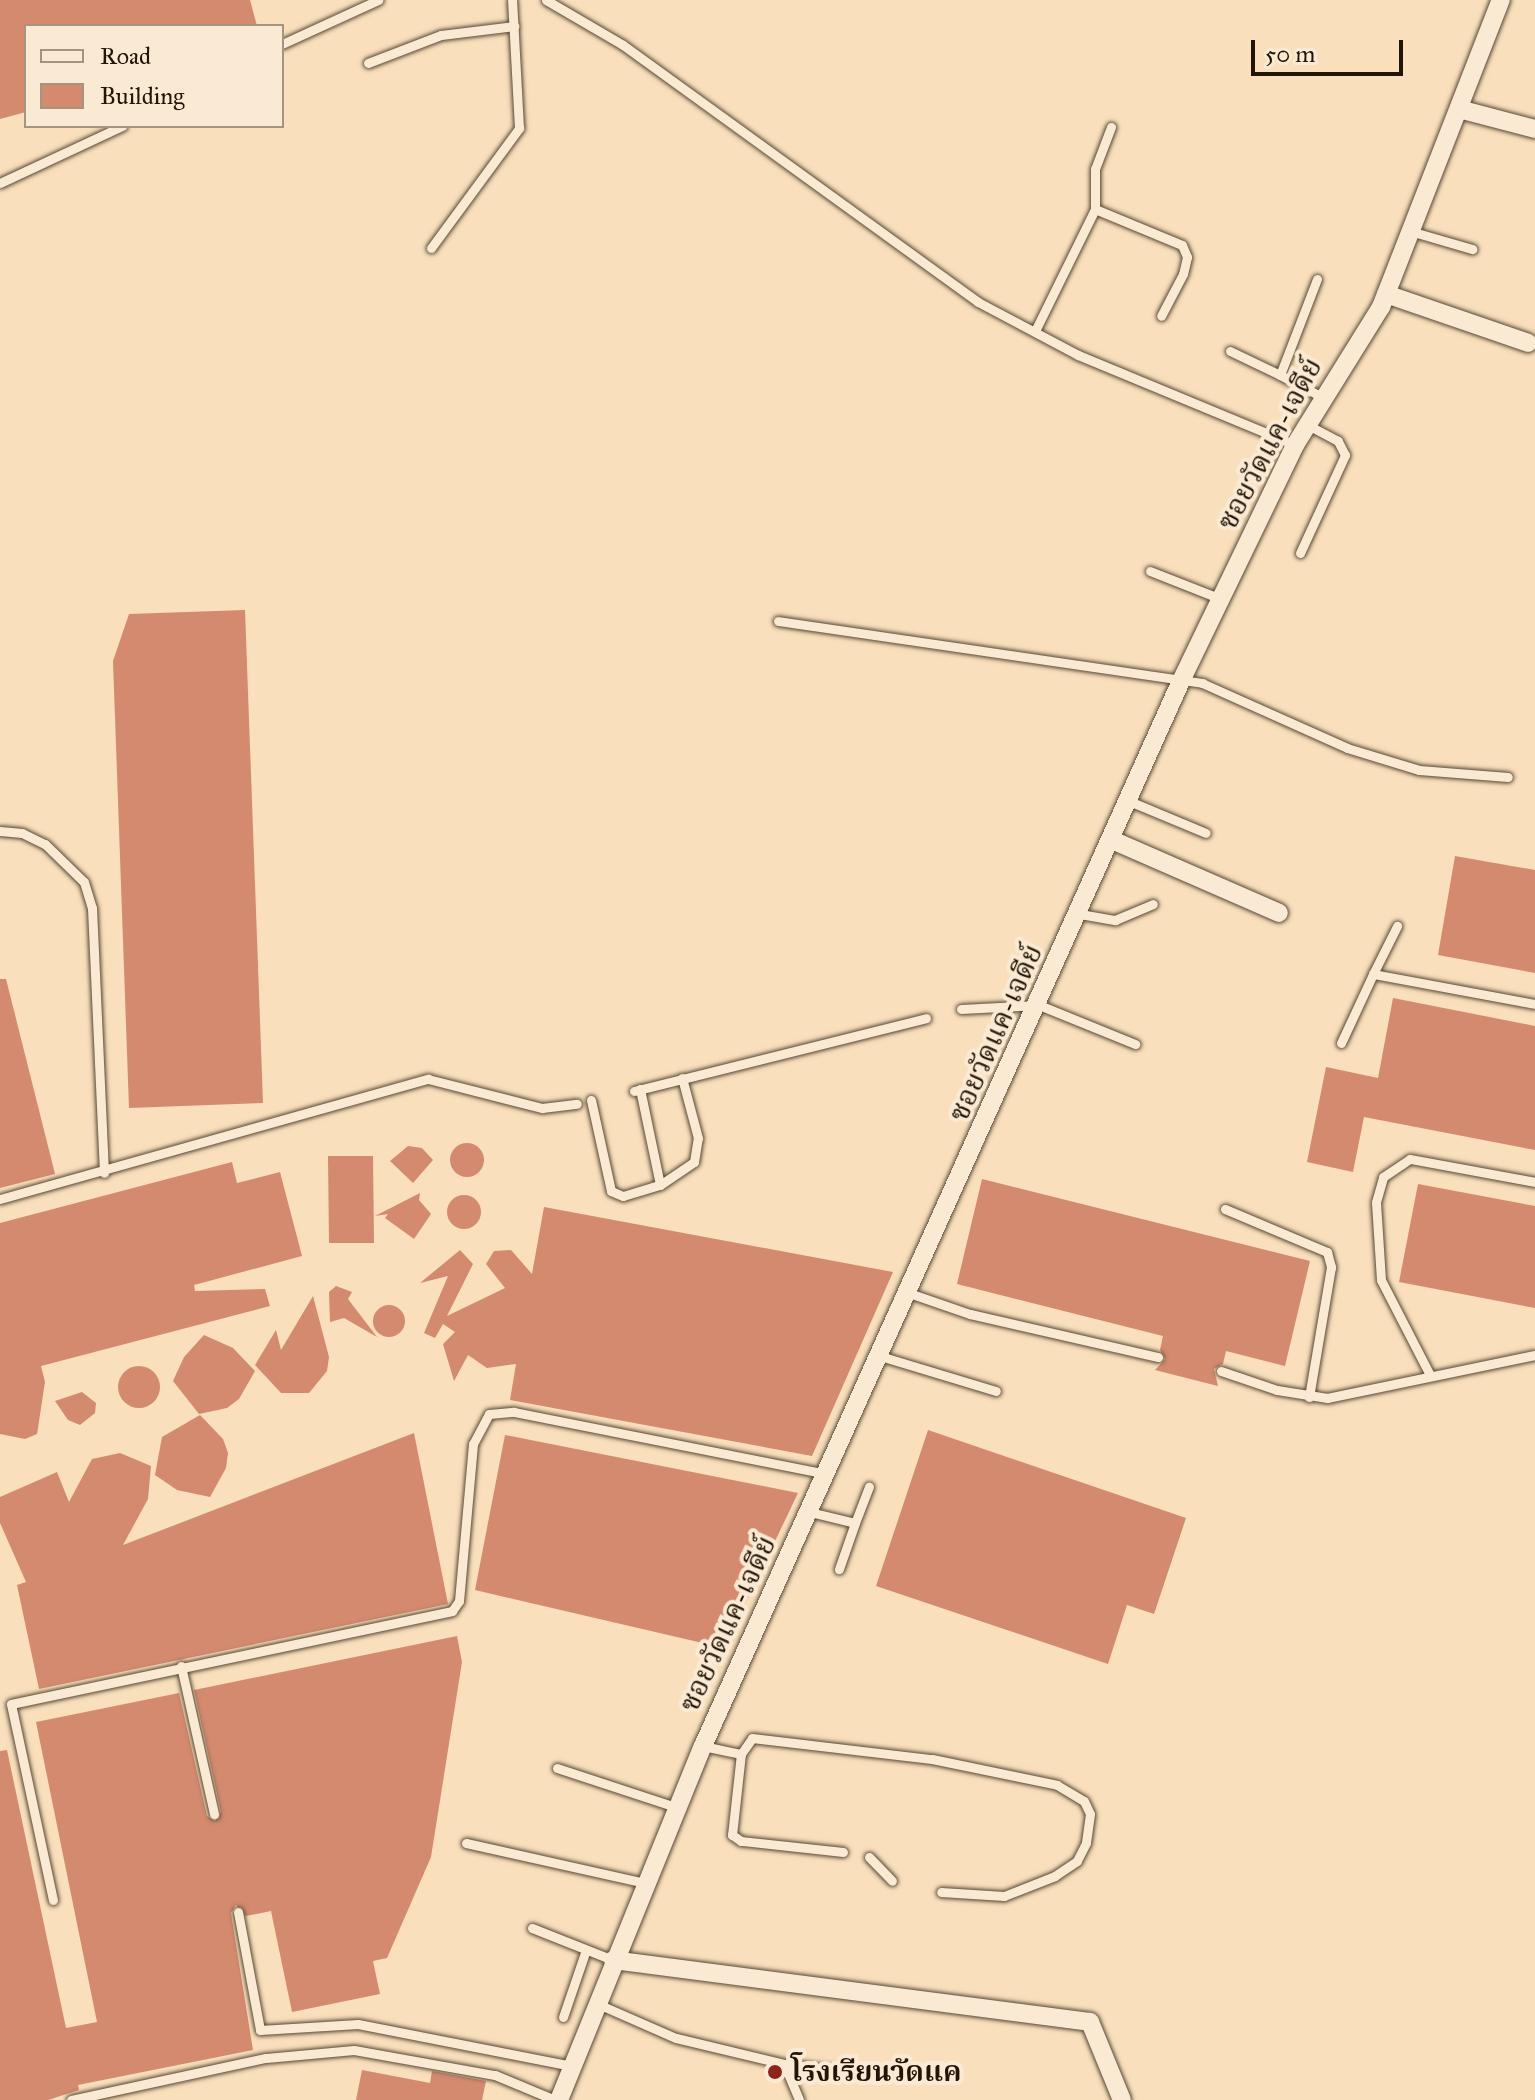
<!DOCTYPE html>
<meta charset="utf-8">
<style>
body{margin:0}
#map{position:relative;width:1535px;height:2100px;overflow:hidden;background:#f9dfbc;font-family:"IM FELL Great Primer","Noto Serif Thai",serif}
div>[style]{position:absolute}
.building>*{inset:0;background:#d38a6f}
.round{border-radius:50%}
.roads{filter:drop-shadow(0 0 2px #564834) drop-shadow(0 0 2px #564834)}
.lane>*{height:9px;margin:-4.5px;padding:0 4.5px;transform-origin:4.5px;border-radius:4.5px;background:#fbead3}
.street>*{height:18px;margin:-9px;padding:0 9px;transform-origin:9px;border-radius:9px;background:#fbead3}
.dots>*{width:22px;height:22px;translate:-50% -50%;box-sizing:border-box;border:4px solid #fbead3;border-radius:50%}
span{translate:-50% -50%;white-space:nowrap;text-align:center;line-height:1.15;-webkit-text-stroke:8px #fbead3;paint-order:stroke}
.street-label{font-size:28px;color:#201507}
.poi-label{font-size:28px;color:#201507;font-weight:700}
.left{translate:0 -50%;text-align:left}
.legend{position:absolute;left:24px;top:24px;width:260px;height:104px;box-sizing:border-box;background:#fbead3;border:2px solid #a39581;margin:0;padding:10px 14px;list-style:none;font-size:24px;color:#201507}
.legend li{display:flex;align-items:center;gap:16px;height:40px}
.legend b{width:40px;border:2px solid #a39581}
.scale{position:absolute;left:1251px;top:40px;width:152px;height:36px;box-sizing:border-box;border:4px solid #201507;border-top:0;padding-left:10px;font-size:24px;line-height:28px;white-space:nowrap;color:#201507;-webkit-text-stroke:6px #fbead3;paint-order:stroke}
</style>
<div id="map">
<div class="building">
<i style="clip-path:polygon(0 0,250px 0,257px 26px,26px 26px,26px 112px,0 119px)"></i>
<i style="clip-path:polygon(245px 610px,263px 1103px,129px 1108px,113px 661px,129px 614px)"></i>
<i style="clip-path:polygon(1455px 856px,1535px 870px,1535px 973px,1438px 955px)"></i>
<i style="clip-path:polygon(0 979px,6px 979px,55px 1174px,0 1188px)"></i>
<i style="clip-path:polygon(1393px 998px,1535px 1026px,1535px 1150px,1364px 1117px,1353px 1172px,1307px 1162px,1326px 1067px,1378px 1078px)"></i>
<i class="round" style="left:450px;top:1143px;width:34px;height:34px"></i>
<i style="clip-path:polygon(408px 1146px,422px 1148px,433px 1160px,413px 1183px,390px 1161px)"></i>
<i style="clip-path:polygon(328px 1156px,373px 1156px,374px 1243px,329px 1243px)"></i>
<i style="clip-path:polygon(232px 1162px,237px 1183px,280px 1172px,302px 1256px,194px 1285px,195px 1291px,265px 1289px,270px 1306px,41px 1366px,45px 1382px,37px 1434px,25px 1439px,0 1434px,0 1223px)"></i>
<i style="clip-path:polygon(982px 1179px,1310px 1261px,1285px 1366px,1226px 1351px,1223px 1364px,1214px 1369px,1218px 1386px,1155px 1370px,1165px 1359px,1160px 1350px,1163px 1336px,957px 1284px)"></i>
<i style="clip-path:polygon(1418px 1184px,1535px 1206px,1535px 1308px,1399px 1282px)"></i>
<i style="clip-path:polygon(420px 1193px,419px 1200px,431px 1214px,414px 1239px,385px 1218px,388px 1214px,375px 1216px)"></i>
<i class="round" style="left:447px;top:1195px;width:34px;height:34px"></i>
<i style="clip-path:polygon(544px 1207px,893px 1272px,812px 1456px,510px 1400px,516px 1364px,487px 1368px,468px 1355px,454px 1381px,443px 1344px,455px 1332px,443px 1324px,435px 1338px,424px 1333px,448px 1276px,420px 1283px,460px 1250px,473px 1264px,447px 1316px,505px 1288px,486px 1264px,494px 1251px,511px 1250px,532px 1274px)"></i>
<i style="clip-path:polygon(336px 1286px,352px 1292px,348px 1299px,377px 1337px,344px 1318px,330px 1322px,329px 1292px)"></i>
<i style="clip-path:polygon(313px 1296px,329px 1357px,327px 1371px,309px 1393px,281px 1393px,255px 1365px,276px 1330px,281px 1350px)"></i>
<i class="round" style="left:373px;top:1305px;width:32px;height:32px"></i>
<i style="clip-path:polygon(204px 1335px,233px 1348px,255px 1371px,239px 1399px,227px 1408px,199px 1414px,173px 1381px,184px 1357px)"></i>
<i class="round" style="left:118px;top:1366px;width:42px;height:42px"></i>
<i style="clip-path:polygon(82px 1392px,96px 1403px,95px 1413px,80px 1425px,68px 1420px,55px 1401px)"></i>
<i style="clip-path:polygon(200px 1415px,223px 1439px,228px 1453px,226px 1468px,210px 1497px,177px 1490px,155px 1475px,162px 1437px)"></i>
<i style="clip-path:polygon(928px 1430px,1186px 1518px,1154px 1614px,1127px 1605px,1108px 1664px,876px 1586px)"></i>
<i style="clip-path:polygon(414px 1433px,448px 1604px,39px 1689px,17px 1585px,26px 1582px,0 1523px,0 1497px,57px 1472px,69px 1502px,92px 1459px,120px 1453px,151px 1466px,148px 1499px,123px 1545px)"></i>
<i style="clip-path:polygon(505px 1435px,798px 1493px,724px 1648px,475px 1590px)"></i>
<i style="clip-path:polygon(457px 1636px,462px 1662px,431px 1857px,387px 1958px,373px 1961px,380px 1994px,292px 2012px,271px 1911px,246px 1916px,236px 1905px,231px 1913px,253px 2050px,78px 2085px,79px 2090px,48px 2100px,0 2100px,0 1751px,7px 1750px,66px 2028px,97px 2022px,36px 1722px,179px 1693px,207px 1816px,215px 1821px,221px 1812px,194px 1690px)"></i>
<i style="clip-path:polygon(362px 2070px,430px 2083px,432px 2071px,486px 2081px,482px 2100px,356px 2100px)"></i>
</div>
<div class="roads">
<div class="lane">
<i style="left:546px;top:0;width:89px;rotate:30.3deg"></i>
<i style="left:623px;top:45px;width:438px;rotate:35.9deg"></i>
<i style="left:978px;top:302px;width:113px;rotate:27.9deg"></i>
<i style="left:1078px;top:355px;width:235px;rotate:22.5deg"></i>
<i style="left:282px;top:44px;width:106px;rotate:-24.6deg"></i>
<i style="left:368px;top:63px;width:78px;rotate:-21deg"></i>
<i style="left:441px;top:35px;width:74px;rotate:-7deg"></i>
<i style="left:0;top:183px;width:135px;rotate:-25deg"></i>
<i style="left:1095px;top:209px;width:40px;rotate:-90deg"></i>
<i style="left:1095px;top:169px;width:45px;rotate:-69.1deg"></i>
<i style="left:1410px;top:231px;width:65px;rotate:16.2deg"></i>
<i style="left:431px;top:248px;width:149px;rotate:-53.7deg"></i>
<i style="left:519px;top:128px;width:128px;rotate:-93.1deg"></i>
<i style="left:1317px;top:279px;width:103px;rotate:111.1deg"></i>
<i style="left:1280px;top:375px;width:47px;rotate:27.6deg"></i>
<i style="left:1035px;top:331px;width:136px;rotate:-63.8deg"></i>
<i style="left:1095px;top:209px;width:94px;rotate:22.5deg"></i>
<i style="left:1182px;top:245px;width:13px;rotate:67deg"></i>
<i style="left:1187px;top:257px;width:17px;rotate:103deg"></i>
<i style="left:1183px;top:274px;width:47px;rotate:117.6deg"></i>
<i style="left:1230px;top:351px;width:55px;rotate:25.6deg"></i>
<i style="left:1300px;top:553px;width:108px;rotate:-65.3deg"></i>
<i style="left:1345px;top:455px;width:16px;rotate:-117deg"></i>
<i style="left:1338px;top:441px;width:36px;rotate:-152deg"></i>
<i style="left:1150px;top:571px;width:76px;rotate:21.5deg"></i>
<i style="left:778px;top:621px;width:429px;rotate:8.3deg"></i>
<i style="left:1202px;top:683px;width:159px;rotate:24.1deg"></i>
<i style="left:1347px;top:748px;width:75px;rotate:17deg"></i>
<i style="left:1419px;top:770px;width:89px;rotate:4.5deg"></i>
<i style="left:1129px;top:801px;width:83px;rotate:22.6deg"></i>
<i style="left:0;top:831px;width:22px;rotate:5deg"></i>
<i style="left:22px;top:833px;width:25px;rotate:26deg"></i>
<i style="left:45px;top:844px;width:54px;rotate:44.3deg"></i>
<i style="left:84px;top:882px;width:27px;rotate:73deg"></i>
<i style="left:92px;top:908px;width:265px;rotate:87.4deg"></i>
<i style="left:1080px;top:914px;width:36px;rotate:10deg"></i>
<i style="left:1115px;top:920px;width:41px;rotate:-22.8deg"></i>
<i style="left:1373px;top:974px;width:54px;rotate:-63.4deg"></i>
<i style="left:961px;top:1009px;width:78px;rotate:-2.9deg"></i>
<i style="left:1039px;top:1005px;width:104px;rotate:22.1deg"></i>
<i style="left:1341px;top:1043px;width:76px;rotate:-65.1deg"></i>
<i style="left:1373px;top:974px;width:165px;rotate:10.5deg"></i>
<i style="left:640px;top:1089px;width:98px;rotate:78.2deg"></i>
<i style="left:634px;top:1091px;width:301px;rotate:-14deg"></i>
<i style="left:591px;top:1100px;width:93px;rotate:77.6deg"></i>
<i style="left:611px;top:1191px;width:13px;rotate:23deg"></i>
<i style="left:623px;top:1196px;width:39px;rotate:-17deg"></i>
<i style="left:660px;top:1185px;width:41px;rotate:-34.1deg"></i>
<i style="left:694px;top:1162px;width:24px;rotate:-81deg"></i>
<i style="left:698px;top:1138px;width:62px;rotate:-104.9deg"></i>
<i style="left:0;top:1199px;width:445px;rotate:-15.7deg"></i>
<i style="left:428px;top:1079px;width:118px;rotate:14.3deg"></i>
<i style="left:542px;top:1108px;width:35px;rotate:-7deg"></i>
<i style="left:1225px;top:1209px;width:111px;rotate:22.9deg"></i>
<i style="left:1327px;top:1252px;width:16px;rotate:75deg"></i>
<i style="left:1331px;top:1267px;width:132px;rotate:99.6deg"></i>
<i style="left:909px;top:1293px;width:65px;rotate:19deg"></i>
<i style="left:970px;top:1314px;width:193px;rotate:12.9deg"></i>
<i style="left:880px;top:1356px;width:121px;rotate:16.8deg"></i>
<i style="left:1221px;top:1371px;width:59px;rotate:18.7deg"></i>
<i style="left:1277px;top:1390px;width:51px;rotate:9.1deg"></i>
<i style="left:1327px;top:1398px;width:212px;rotate:-11.7deg"></i>
<i style="left:1430px;top:1375px;width:107px;rotate:-117.3deg"></i>
<i style="left:1381px;top:1280px;width:78px;rotate:-93.7deg"></i>
<i style="left:1376px;top:1202px;width:26px;rotate:-74deg"></i>
<i style="left:1383px;top:1177px;width:32px;rotate:-34deg"></i>
<i style="left:1410px;top:1159px;width:127px;rotate:10.4deg"></i>
<i style="left:810px;top:1512px;width:46px;rotate:13.7deg"></i>
<i style="left:855px;top:1523px;width:49px;rotate:109.2deg"></i>
<i style="left:855px;top:1523px;width:39px;rotate:-69deg"></i>
<i style="left:181px;top:1666px;width:152px;rotate:77.4deg"></i>
<i style="left:703px;top:1746px;width:39px;rotate:12deg"></i>
<i style="left:557px;top:1768px;width:128px;rotate:18.2deg"></i>
<i style="left:466px;top:1843px;width:183px;rotate:12.6deg"></i>
<i style="left:843px;top:1852px;width:103px;rotate:-173.8deg"></i>
<i style="left:741px;top:1841px;width:11px;rotate:-146deg"></i>
<i style="left:732px;top:1835px;width:81px;rotate:-83.7deg"></i>
<i style="left:741px;top:1754px;width:19px;rotate:-55deg"></i>
<i style="left:752px;top:1738px;width:181px;rotate:6.7deg"></i>
<i style="left:932px;top:1759px;width:128px;rotate:11.7deg"></i>
<i style="left:1057px;top:1785px;width:31px;rotate:31deg"></i>
<i style="left:1084px;top:1801px;width:14px;rotate:65deg"></i>
<i style="left:1090px;top:1814px;width:29px;rotate:98deg"></i>
<i style="left:1086px;top:1843px;width:20px;rotate:117deg"></i>
<i style="left:1077px;top:1861px;width:27px;rotate:146deg"></i>
<i style="left:1055px;top:1876px;width:55px;rotate:158.6deg"></i>
<i style="left:1004px;top:1896px;width:63px;rotate:-176.4deg"></i>
<i style="left:869px;top:1857px;width:33px;rotate:46deg"></i>
<i style="left:53px;top:1900px;width:200px;rotate:-102.1deg"></i>
<i style="left:11px;top:1704px;width:451px;rotate:-11.9deg"></i>
<i style="left:452px;top:1611px;width:12px;rotate:-55deg"></i>
<i style="left:459px;top:1601px;width:158px;rotate:-84.9deg"></i>
<i style="left:473px;top:1444px;width:34px;rotate:-62deg"></i>
<i style="left:489px;top:1414px;width:25px;rotate:-5deg"></i>
<i style="left:514px;top:1412px;width:319px;rotate:11.2deg"></i>
<i style="left:238px;top:1912px;width:120px;rotate:79.4deg"></i>
<i style="left:260px;top:2030px;width:98px;rotate:-3.5deg"></i>
<i style="left:358px;top:2024px;width:218px;rotate:11.1deg"></i>
<i style="left:532px;top:1928px;width:87px;rotate:21.6deg"></i>
<i style="left:598px;top:2004px;width:85px;rotate:23.6deg"></i>
<i style="left:676px;top:2038px;width:111px;rotate:13.5deg"></i>
<i style="left:784px;top:2064px;width:59px;rotate:6.8deg"></i>
<i style="left:563px;top:2017px;width:71px;rotate:-71.1deg"></i>
<i style="left:784px;top:2064px;width:39px;rotate:67deg"></i>
<i style="left:71px;top:2100px;width:199px;rotate:-12.2deg"></i>
<i style="left:266px;top:2058px;width:88px;rotate:-5.2deg"></i>
<i style="left:354px;top:2050px;width:143px;rotate:10.1deg"></i>
<i style="left:495px;top:2075px;width:65px;rotate:22.6deg"></i>
</div>
<div class="street">
<i style="left:1459px;top:109px;width:79px;rotate:14.7deg"></i>
<i style="left:1386px;top:294px;width:150px;rotate:19deg"></i>
<i style="left:1112px;top:840px;width:182px;rotate:23.6deg"></i>
<i style="left:613px;top:1960px;width:481px;rotate:7.4deg"></i>
<i style="left:1090px;top:2022px;width:84px;rotate:67.7deg"></i>
<i style="left:559px;top:2100px;width:382px;rotate:-67.9deg"></i>
<i style="left:703px;top:1746px;width:1167px;rotate:-65.83deg"></i>
<i style="left:1181px;top:681px;width:262px;rotate:-64.2deg"></i>
<i style="left:1295px;top:445px;width:163px;rotate:-58.1deg"></i>
<i style="left:1381px;top:307px;width:330px;rotate:-68.7deg"></i>
</div>
</div>
<div class="dots">
<i style="left:775px;top:2072px;background:#8f2418"></i>
</div>
<div class="street-label">
<span style="left:1270px;top:444px;rotate:-62deg">ซอยวัดแค-เจดีย์</span>
<span style="left:996px;top:1033px;rotate:-66deg">ซอยวัดแค-เจดีย์</span>
<span style="left:728px;top:1624px;rotate:-65deg">ซอยวัดแค-เจดีย์</span>
</div>
<div class="poi-label">
<span class="left" style="left:791px;top:2072px">โรงเรียนวัดแค</span>
</div>
<ul class="legend">
<li><b style="height:10px;background:#fbead3"></b>Road</li>
<li><b style="height:22px;background:#d38a6f"></b>Building</li>
</ul>
<div class="scale">50 m</div>
</div>
